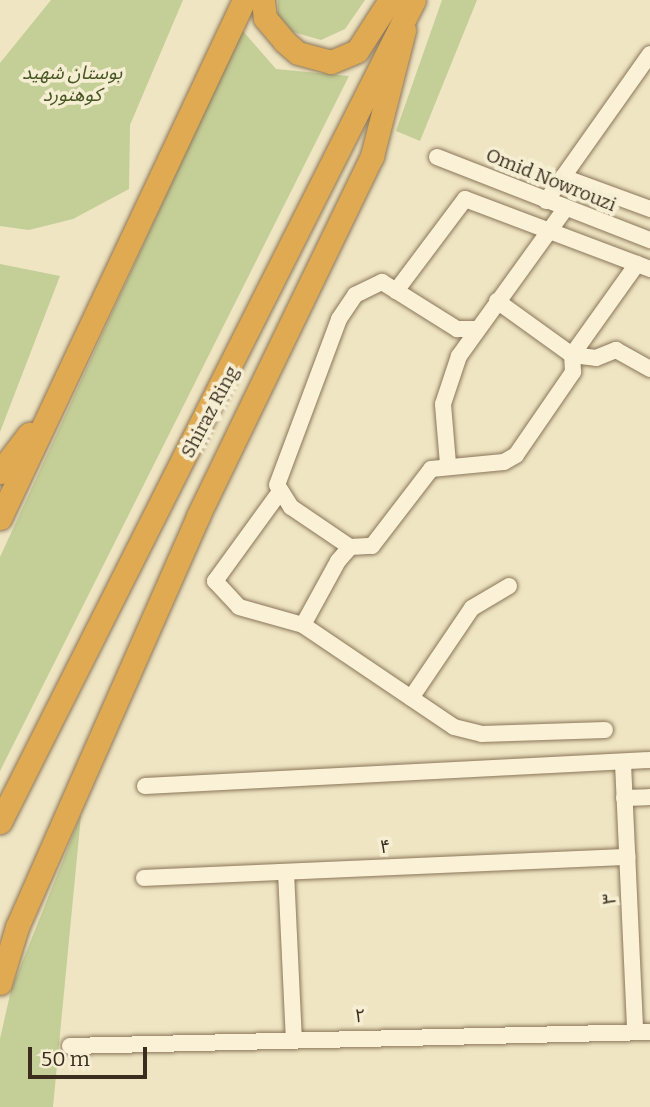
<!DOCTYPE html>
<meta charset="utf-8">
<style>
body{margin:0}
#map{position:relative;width:650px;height:1107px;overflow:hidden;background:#efe5c3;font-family:Bitter,"Noto Sans Arabic",serif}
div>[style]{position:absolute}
.green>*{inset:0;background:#c4ce97}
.roads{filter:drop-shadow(0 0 2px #8a7659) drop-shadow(0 0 2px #8a7659)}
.minor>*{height:16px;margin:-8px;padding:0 8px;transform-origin:8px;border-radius:8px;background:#faf1d7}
.highway>*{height:23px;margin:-11.5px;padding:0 11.5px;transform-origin:11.5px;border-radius:11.5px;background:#e0aa52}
span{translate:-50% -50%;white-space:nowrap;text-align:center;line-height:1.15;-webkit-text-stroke:7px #f6eed3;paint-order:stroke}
.park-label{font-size:19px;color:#475724;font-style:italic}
.street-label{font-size:19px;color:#3a2d1e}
.scale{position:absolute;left:28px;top:1047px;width:119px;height:32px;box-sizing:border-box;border:4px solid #3a2d1e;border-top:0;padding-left:9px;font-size:21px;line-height:24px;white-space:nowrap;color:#3a2d1e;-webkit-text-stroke:5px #f6eed3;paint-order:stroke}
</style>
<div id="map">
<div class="green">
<i style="clip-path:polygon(51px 0,183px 0,130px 125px,129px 189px,73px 219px,29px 230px,0 226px,0 63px)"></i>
<i style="clip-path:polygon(278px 0,365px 0,345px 29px,321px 40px,293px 32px,278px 15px)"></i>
<i style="clip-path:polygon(442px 0,477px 0,420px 141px,396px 131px)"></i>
<i style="clip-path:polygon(242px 30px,276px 69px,349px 76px,0 771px,0 557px)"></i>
<i style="clip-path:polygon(0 264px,60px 276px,0 432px)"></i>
<i style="clip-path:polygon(81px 815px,53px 1107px,0 1107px,0 1039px,11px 990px)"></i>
</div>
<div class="roads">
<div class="minor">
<i style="left:437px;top:157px;width:229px;rotate:21.3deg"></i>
<i style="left:563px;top:177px;width:93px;rotate:20.2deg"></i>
<i style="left:546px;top:201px;width:180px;rotate:-54.7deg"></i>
<i style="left:396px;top:291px;width:115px;rotate:-53.1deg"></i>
<i style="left:465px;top:199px;width:198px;rotate:20.7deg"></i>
<i style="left:497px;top:301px;width:92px;rotate:35.8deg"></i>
<i style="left:572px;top:355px;width:24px;rotate:7deg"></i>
<i style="left:596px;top:358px;width:22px;rotate:-22deg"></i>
<i style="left:616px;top:350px;width:39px;rotate:29deg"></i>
<i style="left:448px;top:464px;width:60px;rotate:-94.8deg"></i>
<i style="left:443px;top:404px;width:51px;rotate:-71.6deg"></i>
<i style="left:459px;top:356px;width:181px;rotate:-54.2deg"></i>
<i style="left:279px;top:493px;width:109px;rotate:126deg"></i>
<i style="left:215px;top:581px;width:35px;rotate:47deg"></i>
<i style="left:239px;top:607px;width:66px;rotate:15.7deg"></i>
<i style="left:303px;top:625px;width:182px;rotate:34deg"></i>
<i style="left:454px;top:727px;width:29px;rotate:14deg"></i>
<i style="left:482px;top:734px;width:123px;rotate:-1.9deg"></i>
<i style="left:350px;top:547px;width:71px;rotate:-145.9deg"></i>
<i style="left:291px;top:507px;width:26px;rotate:-122deg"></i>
<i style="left:277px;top:485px;width:177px;rotate:-69.5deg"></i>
<i style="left:339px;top:319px;width:29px;rotate:-56deg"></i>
<i style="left:355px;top:295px;width:30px;rotate:-26deg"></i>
<i style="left:382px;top:282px;width:89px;rotate:32.1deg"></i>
<i style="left:457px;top:329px;width:20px"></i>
<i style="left:303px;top:625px;width:73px;rotate:-61.3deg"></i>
<i style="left:338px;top:561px;width:18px;rotate:-49deg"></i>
<i style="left:350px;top:547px;width:22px;rotate:-3deg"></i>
<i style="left:372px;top:546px;width:97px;rotate:-52.5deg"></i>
<i style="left:431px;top:469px;width:73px;rotate:-5.5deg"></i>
<i style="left:504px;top:462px;width:14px;rotate:-30deg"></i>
<i style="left:516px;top:455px;width:101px;rotate:-55.5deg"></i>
<i style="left:573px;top:372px;width:17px;rotate:-93deg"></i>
<i style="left:572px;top:355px;width:112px;rotate:-54.5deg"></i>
<i style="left:411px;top:698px;width:109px;rotate:-55.9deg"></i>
<i style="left:472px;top:608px;width:43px;rotate:-30.7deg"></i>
<i style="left:623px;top:763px;width:269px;rotate:87.4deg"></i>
<i style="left:145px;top:786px;width:506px;rotate:-2.95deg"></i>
<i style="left:624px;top:798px;width:26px;rotate:-2deg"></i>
<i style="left:286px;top:872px;width:167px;rotate:87.3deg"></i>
<i style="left:144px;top:878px;width:484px;rotate:-2.5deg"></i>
<i style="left:70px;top:1046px;width:580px;rotate:-1.38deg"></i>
</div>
<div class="highway">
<i style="left:263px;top:0;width:18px;rotate:84deg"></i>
<i style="left:265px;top:18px;width:30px;rotate:50deg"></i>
<i style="left:284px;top:41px;width:18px;rotate:41deg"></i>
<i style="left:298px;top:53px;width:34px;rotate:15deg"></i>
<i style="left:331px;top:62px;width:28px;rotate:-23deg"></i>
<i style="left:357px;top:51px;width:61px;rotate:-57.1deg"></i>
<i style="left:0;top:472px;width:48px;rotate:-52.7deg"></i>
<i style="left:0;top:518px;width:573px;rotate:-64.78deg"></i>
<i style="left:0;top:822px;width:920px;rotate:-63.27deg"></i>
<i style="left:0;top:983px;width:59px;rotate:-73.1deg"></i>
<i style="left:17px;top:927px;width:449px;rotate:-66.2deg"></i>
<i style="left:198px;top:516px;width:400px;rotate:-64.2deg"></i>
<i style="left:372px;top:156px;width:130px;rotate:-75.7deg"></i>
</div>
</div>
<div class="park-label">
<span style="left:72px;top:84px">بوستان شهید<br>کوهنورد</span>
</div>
<div class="street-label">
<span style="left:551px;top:180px;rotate:22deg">Omid Nowrouzi</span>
<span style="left:210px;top:412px;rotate:-62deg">Shiraz Ring</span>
<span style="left:385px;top:847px;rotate:-3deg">۴</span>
<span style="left:609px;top:899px;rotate:-93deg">۳</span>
<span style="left:360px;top:1016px;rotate:-1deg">۲</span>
</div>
<div class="scale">50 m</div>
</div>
